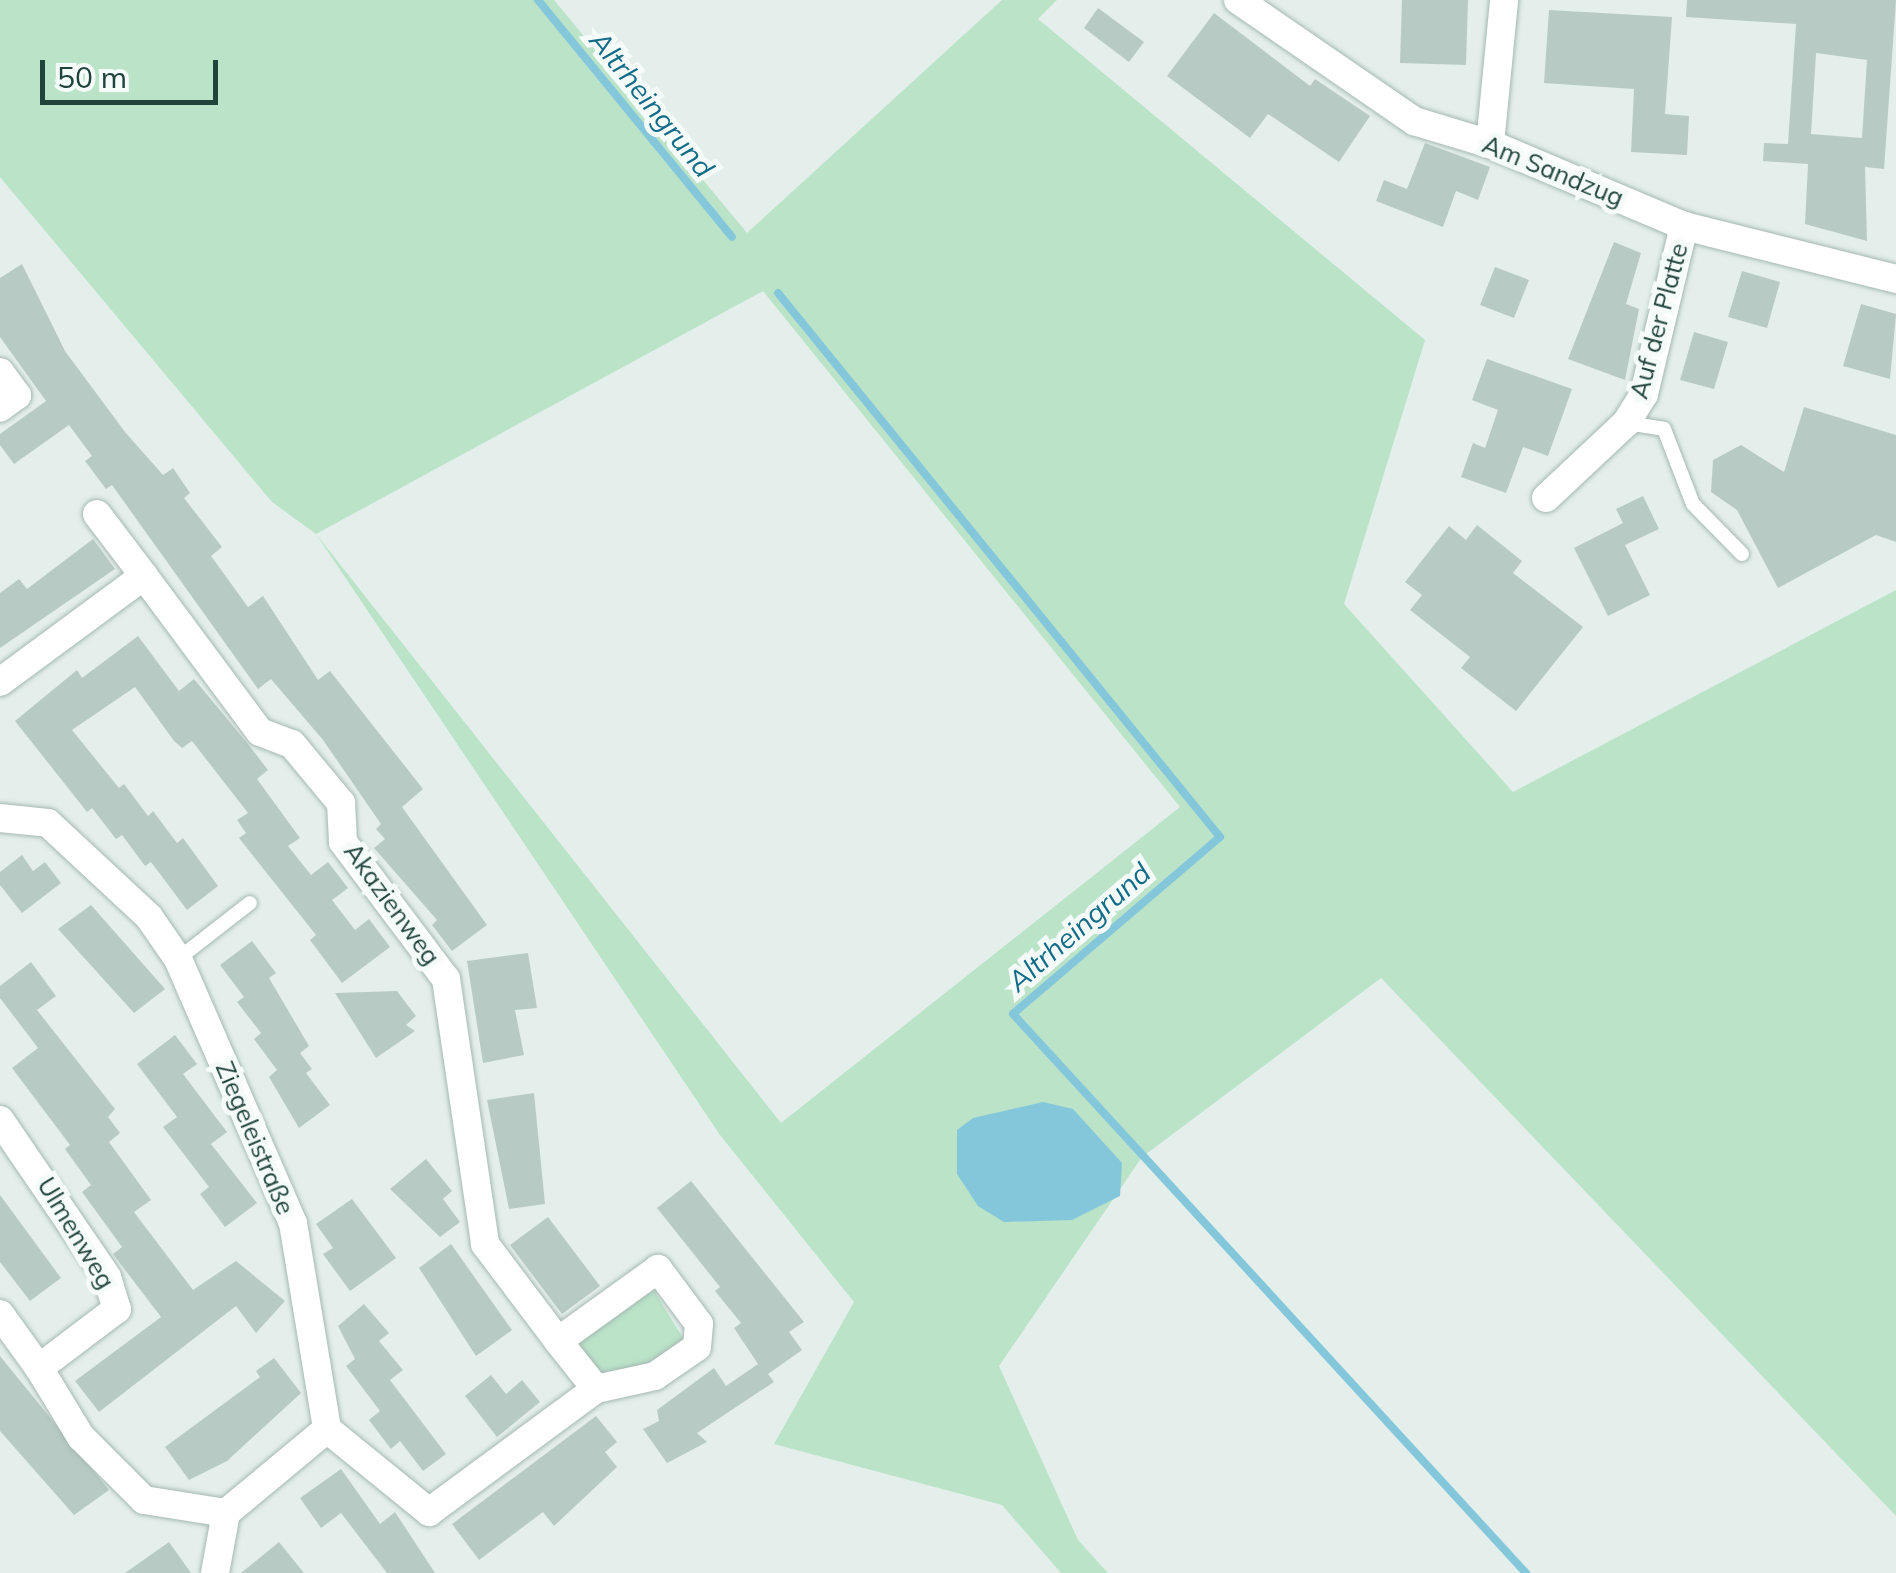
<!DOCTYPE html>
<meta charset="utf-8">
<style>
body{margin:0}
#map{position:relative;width:1896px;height:1573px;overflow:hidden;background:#e4efeb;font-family:Mulish,sans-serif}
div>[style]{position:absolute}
.green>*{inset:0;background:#bae3c8}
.water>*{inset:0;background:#85c7da}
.stream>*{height:8px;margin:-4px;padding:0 4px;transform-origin:4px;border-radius:4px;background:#85c7da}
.building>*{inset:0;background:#b8cac4}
.roads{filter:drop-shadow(0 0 2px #a5b8b3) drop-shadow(0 0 2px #a5b8b3)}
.service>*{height:14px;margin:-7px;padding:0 7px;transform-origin:7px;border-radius:7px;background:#fff}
.minor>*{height:28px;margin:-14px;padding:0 14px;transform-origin:14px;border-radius:14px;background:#fff}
span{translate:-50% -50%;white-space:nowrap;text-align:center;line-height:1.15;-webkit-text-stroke:10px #f5fbf8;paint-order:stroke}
.street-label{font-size:25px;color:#20433c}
.water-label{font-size:28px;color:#126b88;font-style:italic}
.scale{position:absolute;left:40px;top:60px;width:178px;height:45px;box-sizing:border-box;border:5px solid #20433c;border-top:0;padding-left:12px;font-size:30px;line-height:35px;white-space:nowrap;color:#20433c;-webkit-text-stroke:8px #f5fbf8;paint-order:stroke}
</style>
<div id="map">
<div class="green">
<i style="clip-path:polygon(evenodd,0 0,554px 0,747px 233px,1002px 0,1057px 0,1038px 19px,1425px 340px,1344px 604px,1513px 792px,1896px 590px,1896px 1516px,1381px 978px,1142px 1157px,999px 1366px,1078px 1540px,1108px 1573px,1061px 1573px,1002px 1505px,774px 1444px,854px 1302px,720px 1135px,316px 534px,272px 502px,0 177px,0 0,763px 291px,1180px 807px,781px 1123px,316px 534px,763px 291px)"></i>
<i style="clip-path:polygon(652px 1287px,684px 1340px,636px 1376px,594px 1386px,565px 1342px)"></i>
</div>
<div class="water">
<i style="clip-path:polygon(1043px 1102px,1073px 1109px,1122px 1163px,1120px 1196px,1072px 1220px,1004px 1222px,978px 1206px,957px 1174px,957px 1130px,973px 1118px)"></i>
</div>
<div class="stream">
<i style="left:538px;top:0;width:306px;rotate:50.7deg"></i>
<i style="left:778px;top:293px;width:701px;rotate:50.91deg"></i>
<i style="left:1220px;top:837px;width:272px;rotate:139.5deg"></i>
<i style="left:1013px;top:1014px;width:759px;rotate:47.46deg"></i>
</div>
<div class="building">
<i style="clip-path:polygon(1402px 0,1468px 0,1466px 65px,1400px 63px)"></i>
<i style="clip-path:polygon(evenodd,1687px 0,1896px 0,1884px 169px,1865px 167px,1867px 241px,1805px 224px,1808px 164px,1763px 161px,1764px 143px,1788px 144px,1796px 24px,1686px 17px,1687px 0,1816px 53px,1867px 60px,1862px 138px,1811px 134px,1816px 53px)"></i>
<i style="clip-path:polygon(1098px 8px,1144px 42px,1129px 62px,1084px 28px)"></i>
<i style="clip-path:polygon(1549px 10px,1672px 17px,1665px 114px,1689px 116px,1687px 155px,1631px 152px,1634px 89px,1544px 83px)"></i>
<i style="clip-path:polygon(1214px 13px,1310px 86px,1315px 79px,1370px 116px,1339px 162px,1268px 114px,1250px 138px,1167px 76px)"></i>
<i style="clip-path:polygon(1425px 143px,1490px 167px,1478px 200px,1456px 191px,1443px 227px,1376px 201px,1384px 180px,1407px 189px)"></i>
<i style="clip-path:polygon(1614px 242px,1641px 253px,1626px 304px,1639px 309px,1625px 380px,1568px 359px)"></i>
<i style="clip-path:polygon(22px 264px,65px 351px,125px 432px,163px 475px,173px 468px,190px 493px,184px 498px,222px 547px,211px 556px,248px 607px,263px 596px,318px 680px,330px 671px,423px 789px,402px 807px,487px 925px,452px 951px,432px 925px,437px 920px,374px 848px,385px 839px,376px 829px,381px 824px,323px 740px,271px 679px,258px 689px,112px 485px,106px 489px,85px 461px,92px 456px,69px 425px,14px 464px,0 445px,0 434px,46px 401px,0 337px,0 278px)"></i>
<i style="clip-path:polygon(1495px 267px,1529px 280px,1514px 318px,1480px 305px)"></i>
<i style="clip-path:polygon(1742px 271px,1780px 282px,1767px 328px,1728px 317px)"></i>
<i style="clip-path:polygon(1861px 304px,1896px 314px,1890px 379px,1843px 366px)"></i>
<i style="clip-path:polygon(1694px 332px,1728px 342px,1714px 389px,1680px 380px)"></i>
<i style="clip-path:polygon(1487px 359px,1572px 389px,1548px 456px,1523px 447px,1506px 493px,1461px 477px,1473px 443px,1485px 448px,1498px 410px,1472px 400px)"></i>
<i style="clip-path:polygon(1804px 407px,1896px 435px,1896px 542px,1876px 535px,1778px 588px,1737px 510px,1711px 492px,1713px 460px,1741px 445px,1784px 472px)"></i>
<i style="clip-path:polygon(1643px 496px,1659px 529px,1625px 545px,1650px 595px,1608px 616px,1574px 548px,1623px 523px,1616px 509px)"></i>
<i style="clip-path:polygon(1477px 525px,1522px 561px,1513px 573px,1583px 627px,1516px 711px,1461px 668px,1470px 657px,1410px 610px,1422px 595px,1405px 582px,1449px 526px,1466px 540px)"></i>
<i style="clip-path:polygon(93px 539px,115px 569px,0 648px,0 593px,19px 579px,27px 589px)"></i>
<i style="clip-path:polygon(138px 636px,179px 691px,194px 679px,248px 744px,268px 770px,257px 779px,300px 838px,288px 846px,311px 875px,328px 862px,348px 888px,332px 900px,355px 930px,369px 919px,390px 947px,342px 983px,310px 940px,316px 935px,239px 838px,246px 833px,237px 820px,248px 813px,192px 741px,182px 748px,174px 741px,135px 687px,72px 730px,119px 788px,124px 784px,148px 816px,153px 811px,177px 843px,183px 838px,218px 886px,187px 910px,151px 862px,145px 866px,122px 835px,116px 839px,92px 808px,87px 812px,15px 721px,77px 670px,82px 678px)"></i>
<i style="clip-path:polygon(22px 855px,33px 871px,45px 862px,61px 883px,22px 913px,0 885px,0 872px)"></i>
<i style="clip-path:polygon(91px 905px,165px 989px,134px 1013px,58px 929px)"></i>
<i style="clip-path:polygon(252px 941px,276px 973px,269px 978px,309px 1046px,300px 1053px,312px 1069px,306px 1073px,330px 1105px,299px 1128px,269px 1077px,277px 1070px,254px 1039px,261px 1033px,237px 1002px,244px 997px,220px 965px)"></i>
<i style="clip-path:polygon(528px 953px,537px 1008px,515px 1010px,524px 1055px,483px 1063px,467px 961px)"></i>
<i style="clip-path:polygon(31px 962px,56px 996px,37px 1010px,115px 1109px,108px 1117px,120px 1133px,109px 1142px,151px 1200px,134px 1212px,193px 1290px,236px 1261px,285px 1301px,256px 1333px,236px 1306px,99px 1412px,75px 1381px,161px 1317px,113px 1254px,122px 1247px,82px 1192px,91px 1185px,65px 1149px,70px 1145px,12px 1068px,38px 1048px,0 998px,0 986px)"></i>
<i style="clip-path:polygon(397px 991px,416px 1016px,406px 1025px,415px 1031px,376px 1058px,335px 993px)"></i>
<i style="clip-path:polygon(175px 1035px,197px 1064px,183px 1074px,227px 1132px,211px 1144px,257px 1203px,225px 1227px,200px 1194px,209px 1187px,163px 1127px,177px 1117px,137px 1064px)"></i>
<i style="clip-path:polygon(534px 1093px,545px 1204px,509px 1209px,487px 1100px)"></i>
<i style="clip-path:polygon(426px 1159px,452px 1191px,443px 1199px,460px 1222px,440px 1237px,390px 1189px)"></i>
<i style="clip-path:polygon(691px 1181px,804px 1322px,789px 1332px,802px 1350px,768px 1374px,774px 1382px,697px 1433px,707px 1442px,667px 1463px,643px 1429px,659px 1421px,657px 1410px,714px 1368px,726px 1386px,758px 1364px,734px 1328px,741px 1323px,715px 1291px,720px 1287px,657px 1208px)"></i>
<i style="clip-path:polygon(0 1195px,61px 1278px,30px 1301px,0 1262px)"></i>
<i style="clip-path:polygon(352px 1199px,396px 1258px,350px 1291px,323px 1254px,333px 1248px,316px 1224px)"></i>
<i style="clip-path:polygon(548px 1217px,600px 1286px,562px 1314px,510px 1245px)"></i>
<i style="clip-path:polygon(451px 1244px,512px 1330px,476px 1356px,419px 1268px)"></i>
<i style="clip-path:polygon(364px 1304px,389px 1333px,379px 1341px,403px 1370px,390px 1380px,446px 1454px,423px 1471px,400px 1441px,391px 1449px,369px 1420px,380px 1411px,346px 1366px,355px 1359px,338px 1326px)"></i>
<i style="clip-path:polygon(0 1356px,109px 1490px,74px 1515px,0 1431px)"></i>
<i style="clip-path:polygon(274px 1358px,301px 1393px,227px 1461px,189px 1480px,165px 1447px,260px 1377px,256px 1371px)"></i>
<i style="clip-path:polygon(491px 1375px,506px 1394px,522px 1380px,540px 1402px,497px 1437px,465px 1396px)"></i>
<i style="clip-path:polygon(596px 1416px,617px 1442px,605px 1452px,617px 1467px,554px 1526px,543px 1512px,479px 1560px,452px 1524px)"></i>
<i style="clip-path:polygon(341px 1469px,380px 1524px,395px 1512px,435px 1573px,387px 1573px,341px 1513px,321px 1528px,300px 1498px)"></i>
<i style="clip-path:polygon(169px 1542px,191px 1573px,125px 1573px)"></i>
<i style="clip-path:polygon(279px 1542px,304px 1573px,241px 1573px)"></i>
</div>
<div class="roads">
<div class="service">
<i style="left:1627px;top:423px;width:37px;rotate:9deg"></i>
<i style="left:1664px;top:429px;width:80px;rotate:68.9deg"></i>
<i style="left:1693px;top:504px;width:70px;rotate:45.6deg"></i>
<i style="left:178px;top:959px;width:91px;rotate:-37.9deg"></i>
</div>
<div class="minor">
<i style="left:1238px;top:0;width:214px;rotate:34.5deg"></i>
<i style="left:1414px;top:121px;width:79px;rotate:16.8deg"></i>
<i style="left:1490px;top:144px;width:211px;rotate:22.9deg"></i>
<i style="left:1684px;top:226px;width:219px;rotate:14deg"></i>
<i style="left:1490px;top:144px;width:145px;rotate:-84.4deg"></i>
<i style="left:0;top:372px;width:29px;rotate:54deg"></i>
<i style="left:17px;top:395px;width:21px;rotate:143deg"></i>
<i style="left:1546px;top:498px;width:110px;rotate:-43.2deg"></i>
<i style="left:1626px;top:423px;width:34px;rotate:-58deg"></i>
<i style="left:1644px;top:394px;width:173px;rotate:-76.6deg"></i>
<i style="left:97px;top:514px;width:78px;rotate:52.8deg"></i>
<i style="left:0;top:682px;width:179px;rotate:-36.4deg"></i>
<i style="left:144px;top:576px;width:194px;rotate:53.4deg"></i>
<i style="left:260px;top:732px;width:34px;rotate:21deg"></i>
<i style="left:292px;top:744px;width:77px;rotate:50.3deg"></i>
<i style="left:341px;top:803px;width:39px;rotate:87deg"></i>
<i style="left:343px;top:842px;width:171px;rotate:53.1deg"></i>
<i style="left:446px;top:979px;width:268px;rotate:81.6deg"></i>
<i style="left:485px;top:1244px;width:121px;rotate:53deg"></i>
<i style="left:0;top:818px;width:48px;rotate:5.9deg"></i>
<i style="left:48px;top:823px;width:138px;rotate:42.9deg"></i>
<i style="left:149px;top:917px;width:51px;rotate:55.4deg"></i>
<i style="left:178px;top:959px;width:288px;rotate:66.5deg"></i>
<i style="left:293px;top:1223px;width:209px;rotate:80.6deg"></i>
<i style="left:327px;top:1429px;width:131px;rotate:140.3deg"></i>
<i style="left:226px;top:1513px;width:61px;rotate:100.4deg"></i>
<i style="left:0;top:1120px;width:190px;rotate:55.7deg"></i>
<i style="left:107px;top:1277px;width:34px;rotate:73deg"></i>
<i style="left:117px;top:1309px;width:98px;rotate:142.9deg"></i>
<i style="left:39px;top:1368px;width:81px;rotate:58.7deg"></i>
<i style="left:81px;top:1437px;width:89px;rotate:45deg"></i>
<i style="left:144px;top:1500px;width:83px;rotate:9deg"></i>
<i style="left:0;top:1314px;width:67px;rotate:54.2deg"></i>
<i style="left:327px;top:1429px;width:132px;rotate:39.1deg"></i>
<i style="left:429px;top:1512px;width:207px;rotate:-36.4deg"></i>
<i style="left:596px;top:1389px;width:60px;rotate:-12.4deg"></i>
<i style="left:655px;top:1376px;width:51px;rotate:-34.6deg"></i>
<i style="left:697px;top:1347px;width:23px;rotate:-85deg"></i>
<i style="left:699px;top:1324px;width:69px;rotate:-126.7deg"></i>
<i style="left:658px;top:1269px;width:123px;rotate:144.2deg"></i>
<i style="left:558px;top:1341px;width:61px;rotate:51.6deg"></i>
</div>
</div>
<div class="street-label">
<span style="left:1553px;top:171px;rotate:22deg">Am Sandzug</span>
<span style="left:1659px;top:321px;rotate:-75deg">Auf der Platte</span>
<span style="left:392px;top:904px;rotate:54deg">Akazienweg</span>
<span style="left:255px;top:1138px;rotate:67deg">Ziegeleistraße</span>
<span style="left:76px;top:1233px;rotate:59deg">Ulmenweg</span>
</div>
<div class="water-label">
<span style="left:652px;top:104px;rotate:51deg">Altrheingrund</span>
<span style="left:1079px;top:927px;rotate:-41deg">Altrheingrund</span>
</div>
<div class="scale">50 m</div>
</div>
